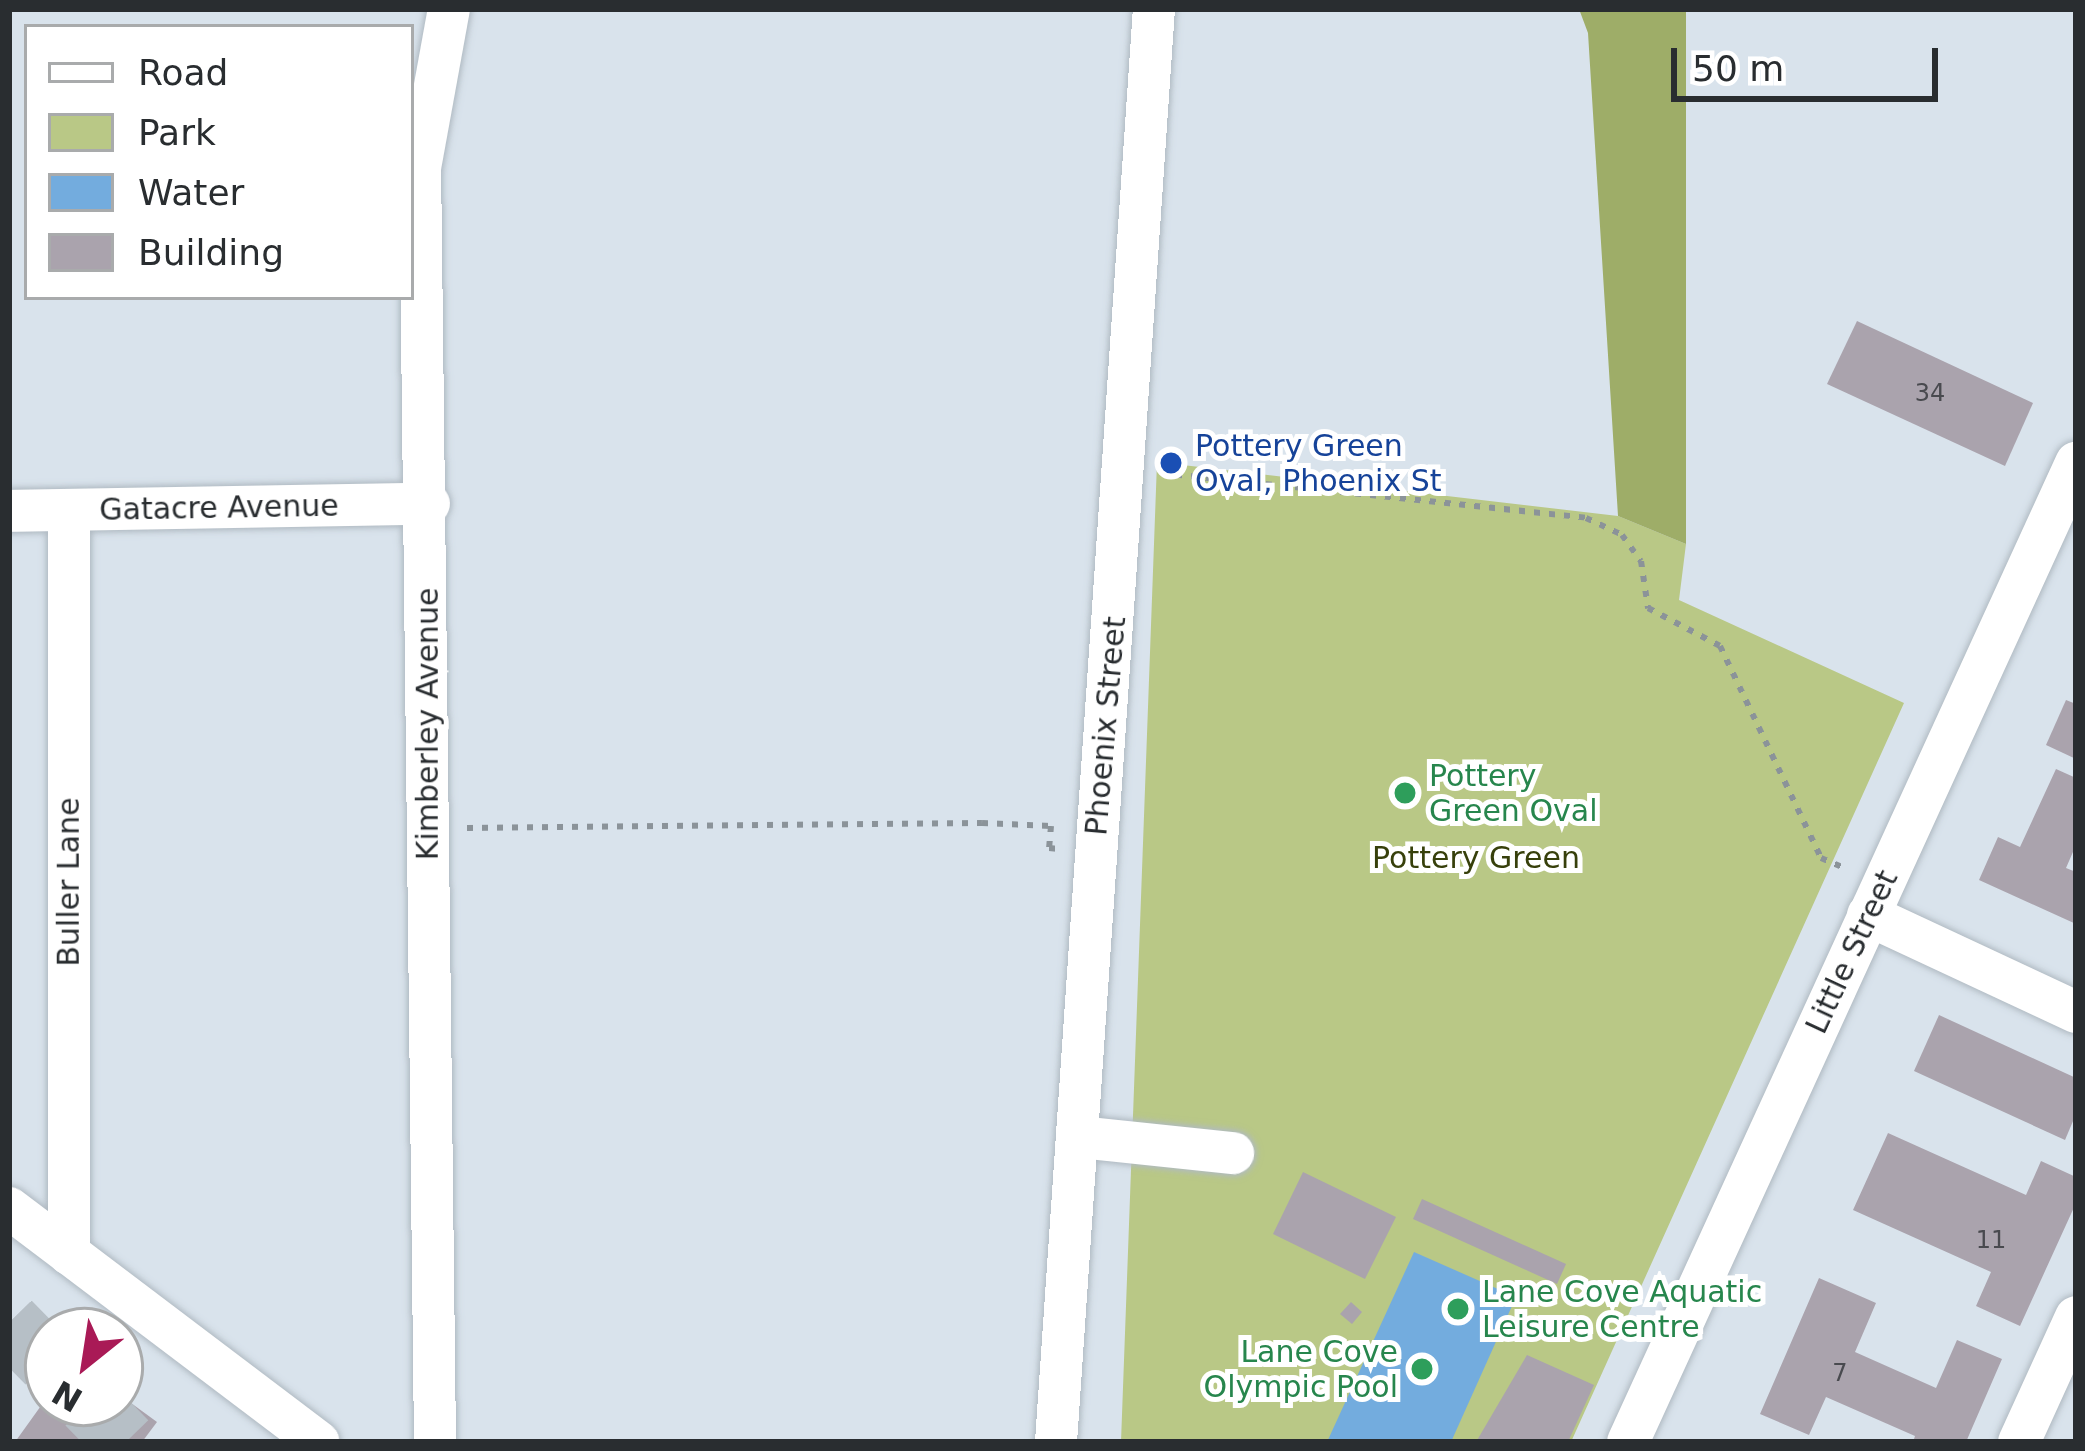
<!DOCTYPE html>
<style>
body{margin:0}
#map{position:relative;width:2085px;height:1451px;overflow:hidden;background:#d9e3ec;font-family:"DejaVu Sans",sans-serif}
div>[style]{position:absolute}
.green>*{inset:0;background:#b9c886}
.forest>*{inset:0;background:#9ead68}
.water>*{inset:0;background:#73acde}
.building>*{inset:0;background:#aaa3ad}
.highway-tunnel>*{height:63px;margin-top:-31.5px;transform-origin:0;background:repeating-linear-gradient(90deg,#b6bfc6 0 63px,transparent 0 95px)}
.path>*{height:6px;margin-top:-3px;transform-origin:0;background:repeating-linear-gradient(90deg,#8b9399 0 6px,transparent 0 15px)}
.roads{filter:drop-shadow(0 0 3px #b0bac2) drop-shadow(0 0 3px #b0bac2)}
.minor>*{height:42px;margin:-21px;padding:0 21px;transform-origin:21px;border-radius:21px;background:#fff}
.dots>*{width:33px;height:33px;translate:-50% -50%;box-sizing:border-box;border:6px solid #fff;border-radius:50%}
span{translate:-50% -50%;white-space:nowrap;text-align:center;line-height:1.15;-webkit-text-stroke:10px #fff;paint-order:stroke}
.number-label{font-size:24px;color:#494a4f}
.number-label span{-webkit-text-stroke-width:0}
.transit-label{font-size:30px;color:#164399}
.left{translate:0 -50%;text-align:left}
.street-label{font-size:30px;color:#292d30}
.leisure-label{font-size:30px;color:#27864d}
.right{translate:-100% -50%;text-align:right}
.park-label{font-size:30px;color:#37400b}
.frame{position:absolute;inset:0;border:12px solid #292d30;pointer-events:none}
.legend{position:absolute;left:24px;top:24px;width:390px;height:276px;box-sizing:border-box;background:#fff;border:3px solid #a9abac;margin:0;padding:15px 21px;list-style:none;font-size:36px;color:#292d30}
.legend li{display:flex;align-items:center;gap:24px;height:60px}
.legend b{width:60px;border:3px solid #a9abac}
.north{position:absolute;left:24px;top:1307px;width:120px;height:120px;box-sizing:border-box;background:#fff;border:3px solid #a9abac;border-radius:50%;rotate:210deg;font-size:33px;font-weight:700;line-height:48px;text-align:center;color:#292d30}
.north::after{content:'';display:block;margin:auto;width:42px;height:54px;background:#a91a56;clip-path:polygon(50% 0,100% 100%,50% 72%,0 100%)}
.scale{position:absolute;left:1671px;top:48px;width:267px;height:54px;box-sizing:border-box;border:6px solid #292d30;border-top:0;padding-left:15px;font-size:36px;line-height:42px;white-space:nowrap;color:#292d30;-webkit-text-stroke:9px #fff;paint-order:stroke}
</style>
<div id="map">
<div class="green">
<i style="clip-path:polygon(1157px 462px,1618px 516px,1686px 544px,1679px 600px,1904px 703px,1571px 1442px,1121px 1442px)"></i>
</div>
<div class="forest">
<i style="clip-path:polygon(1579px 9px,1686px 9px,1686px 544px,1618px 516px,1588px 33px)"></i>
</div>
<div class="water">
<i style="clip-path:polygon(1414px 1252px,1516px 1297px,1451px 1442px,1327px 1442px)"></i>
</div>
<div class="building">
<i style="clip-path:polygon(1857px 321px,2033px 403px,2005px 466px,1827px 384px)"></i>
<i style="clip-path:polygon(2066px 700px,2076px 704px,2076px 759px,2046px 745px)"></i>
<i style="clip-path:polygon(2056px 769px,2076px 778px,2076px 845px,2066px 868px,2076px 872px,2076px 924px,1979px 880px,1998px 837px,2020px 847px)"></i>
<i style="clip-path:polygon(1939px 1015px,2076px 1078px,2076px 1114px,2065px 1140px,1914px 1071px)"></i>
<i style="clip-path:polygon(1888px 1133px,2026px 1195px,2041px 1161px,2076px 1177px,2076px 1203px,2020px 1326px,1976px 1306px,1991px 1272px,1853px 1210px)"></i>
<i style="clip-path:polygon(1303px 1172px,1396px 1217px,1365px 1279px,1273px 1234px)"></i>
<i style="clip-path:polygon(1422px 1199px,1566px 1264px,1557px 1284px,1413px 1219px)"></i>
<i style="clip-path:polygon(1819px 1278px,1876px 1303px,1855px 1352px,1936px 1388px,1957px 1340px,2002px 1359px,1966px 1442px,1913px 1442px,1915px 1436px,1826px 1397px,1809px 1435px,1760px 1414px)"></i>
<i style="clip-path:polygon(1351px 1302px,1362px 1312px,1352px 1324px,1340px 1314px)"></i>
<i style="clip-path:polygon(1527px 1355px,1594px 1385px,1568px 1442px,1476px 1442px)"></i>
<i style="clip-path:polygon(120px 1395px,157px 1422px,142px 1442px,15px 1442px,48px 1396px,48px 1403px,120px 1403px)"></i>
</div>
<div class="highway-tunnel">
<i style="left:9px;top:1322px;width:56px;rotate:45.7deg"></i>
<i style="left:88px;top:1403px;width:54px;rotate:45.7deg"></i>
</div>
<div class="path">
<i style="left:1161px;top:473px;width:427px;rotate:6deg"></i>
<i style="left:1586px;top:518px;width:40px;rotate:25deg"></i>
<i style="left:1622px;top:535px;width:32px;rotate:54deg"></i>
<i style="left:1641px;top:561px;width:48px;rotate:81.5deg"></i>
<i style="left:1648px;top:608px;width:81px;rotate:27.8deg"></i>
<i style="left:1720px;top:646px;width:235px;rotate:64.5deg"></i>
<i style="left:1821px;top:858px;width:28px;rotate:23deg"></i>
<i style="left:467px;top:828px;width:515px;rotate:-0.56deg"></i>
<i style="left:982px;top:823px;width:69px;rotate:2.5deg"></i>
<i style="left:1051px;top:826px;width:22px;rotate:95deg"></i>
<i style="left:1049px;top:848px;width:10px;rotate:6deg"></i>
</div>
<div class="roads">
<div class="minor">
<i style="left:69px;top:510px;width:744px;rotate:90deg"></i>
<i style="left:9px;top:511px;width:420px;rotate:-1deg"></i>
<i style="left:1868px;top:915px;width:230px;rotate:25deg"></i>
<i style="left:1080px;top:1137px;width:154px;rotate:6deg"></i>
<i style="left:9px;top:1208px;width:388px;rotate:37.1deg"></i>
<i style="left:435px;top:1442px;width:1274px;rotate:-90.67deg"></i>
<i style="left:420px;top:168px;width:162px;rotate:-79.7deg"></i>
<i style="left:1056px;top:1442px;width:1436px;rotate:-86.09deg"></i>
<i style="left:1628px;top:1442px;width:1077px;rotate:-65.41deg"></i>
<i style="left:2019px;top:1442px;width:137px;rotate:-65.5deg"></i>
</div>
</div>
<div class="dots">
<i style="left:1171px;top:463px;background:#1a4fb4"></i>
<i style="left:1405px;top:793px;background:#2e9e5b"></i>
<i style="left:1458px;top:1309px;background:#2e9e5b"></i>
<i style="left:1422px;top:1369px;background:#2e9e5b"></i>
</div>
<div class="number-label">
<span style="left:1930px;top:394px">34</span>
<span style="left:1991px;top:1241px">11</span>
<span style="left:1840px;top:1374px">7</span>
</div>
<div class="transit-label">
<span class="left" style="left:1195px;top:463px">Pottery Green<br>Oval, Phoenix St</span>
</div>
<div class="street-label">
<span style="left:219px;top:508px;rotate:-1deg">Gatacre Avenue</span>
<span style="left:428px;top:724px;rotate:-90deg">Kimberley Avenue</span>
<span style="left:1106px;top:726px;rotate:-85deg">Phoenix Street</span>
<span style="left:69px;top:882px;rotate:-90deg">Buller Lane</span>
<span style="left:1852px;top:952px;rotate:-65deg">Little Street</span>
</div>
<div class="leisure-label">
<span class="left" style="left:1429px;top:793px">Pottery<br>Green Oval</span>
<span class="left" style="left:1482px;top:1309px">Lane Cove Aquatic<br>Leisure Centre</span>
<span class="right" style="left:1398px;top:1369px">Lane Cove<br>Olympic Pool</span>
</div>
<div class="park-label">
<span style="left:1476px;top:858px">Pottery Green</span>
</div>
<div class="frame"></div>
<ul class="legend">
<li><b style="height:15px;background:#fff"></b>Road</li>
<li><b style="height:33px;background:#b9c886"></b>Park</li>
<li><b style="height:33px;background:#73acde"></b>Water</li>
<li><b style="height:33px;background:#aaa3ad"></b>Building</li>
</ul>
<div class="north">N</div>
<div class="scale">50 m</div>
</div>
